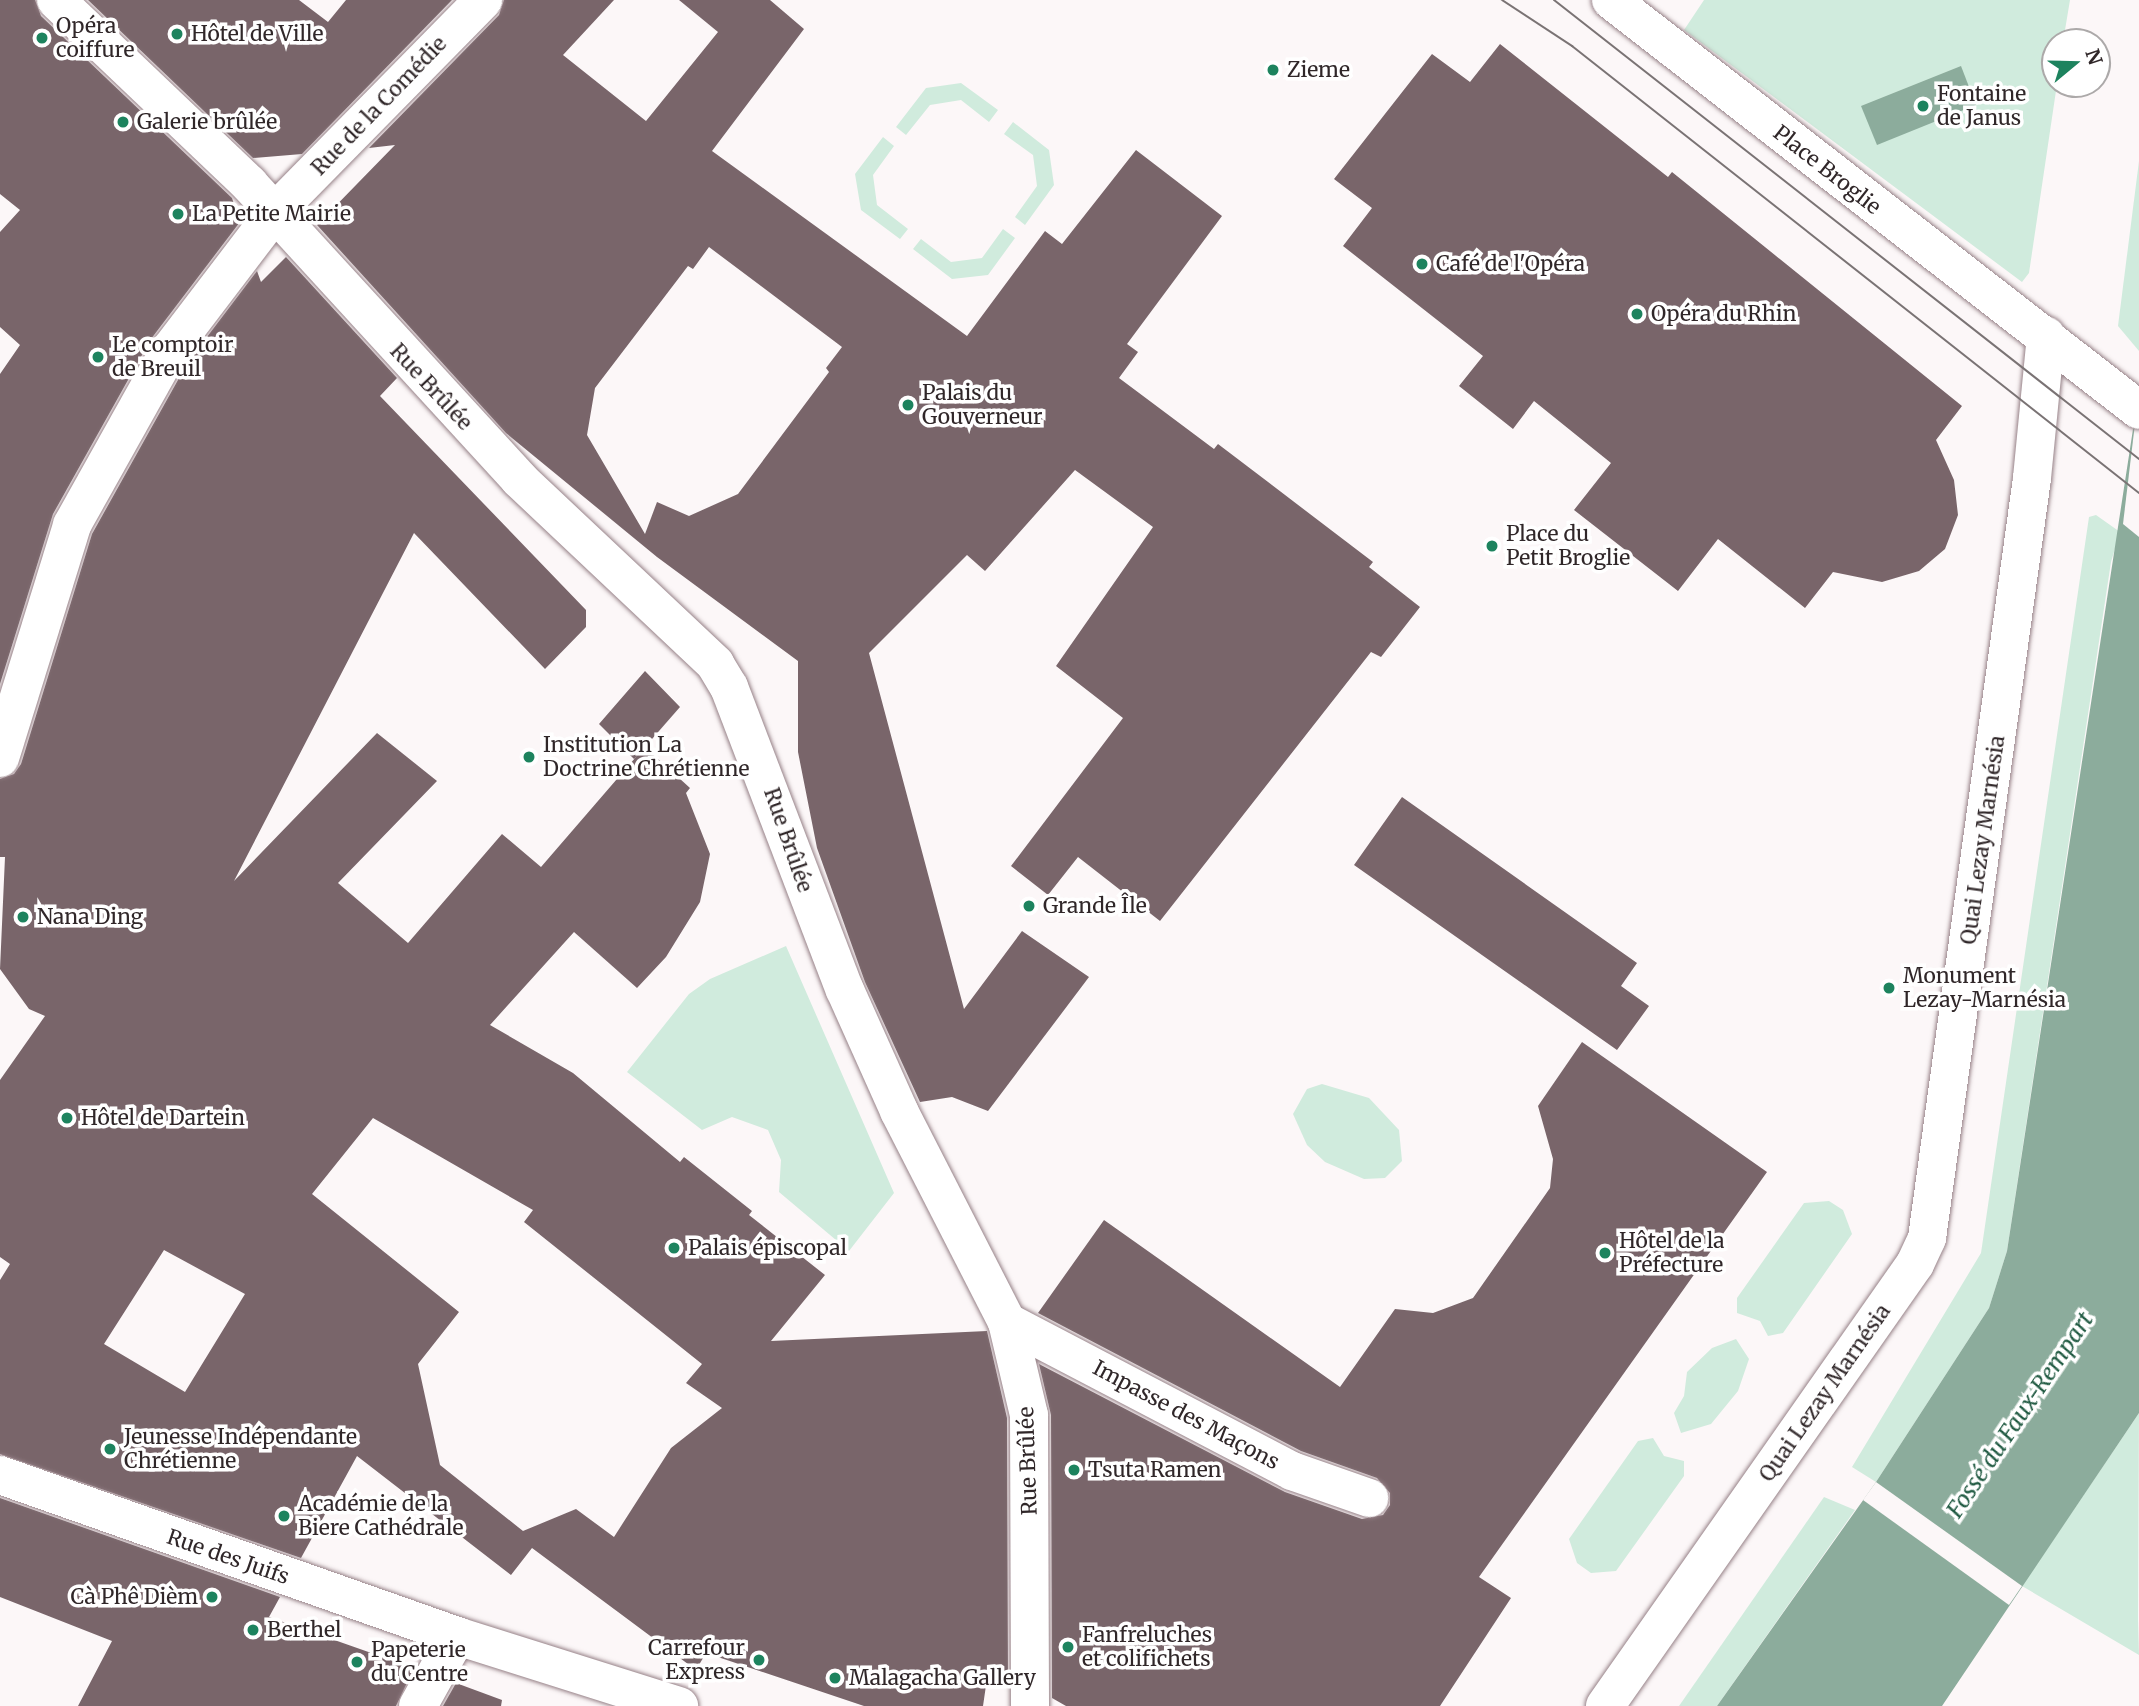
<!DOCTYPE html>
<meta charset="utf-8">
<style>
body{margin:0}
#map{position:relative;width:2139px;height:1706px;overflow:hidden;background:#fcf7f8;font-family:Merriweather,serif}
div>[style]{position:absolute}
.green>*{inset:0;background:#d0ebdd}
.water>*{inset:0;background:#8cac9c}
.pier>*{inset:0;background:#fcf7f8}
.building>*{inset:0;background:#79656a}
.roads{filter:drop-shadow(0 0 2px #968187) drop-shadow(0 0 2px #968187)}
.minor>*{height:38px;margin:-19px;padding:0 19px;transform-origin:19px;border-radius:19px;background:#fff}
.tram>*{height:2px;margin:-1px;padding:0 1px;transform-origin:1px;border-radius:1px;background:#7a7374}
.dots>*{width:19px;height:19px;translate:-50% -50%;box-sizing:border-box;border:4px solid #fff;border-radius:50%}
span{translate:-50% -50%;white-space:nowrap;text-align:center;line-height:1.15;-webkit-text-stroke:7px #fff;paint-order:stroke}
.poi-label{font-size:21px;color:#302729}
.left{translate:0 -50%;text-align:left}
.right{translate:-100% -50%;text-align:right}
.street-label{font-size:21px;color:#302729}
.water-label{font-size:23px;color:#205a42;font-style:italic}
.north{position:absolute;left:2041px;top:28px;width:70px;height:70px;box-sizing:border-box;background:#fff;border:2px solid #aca9a9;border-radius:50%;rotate:71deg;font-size:19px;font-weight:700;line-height:28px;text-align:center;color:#302729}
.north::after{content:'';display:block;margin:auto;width:24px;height:32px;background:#1d835e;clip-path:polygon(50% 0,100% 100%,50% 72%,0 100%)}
</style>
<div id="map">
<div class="green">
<i style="clip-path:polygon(1704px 0,2070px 0,2063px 42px,2055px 42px,2057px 84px,2029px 273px,2022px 282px,1684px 30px)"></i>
<i style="clip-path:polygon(961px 83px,998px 110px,989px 122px,961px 100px,930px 105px,906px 135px,896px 127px,926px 88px)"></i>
<i style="clip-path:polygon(1013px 122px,1049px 150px,1054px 185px,1025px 225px,1015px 217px,1037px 186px,1033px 155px,1004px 134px)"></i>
<i style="clip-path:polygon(883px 137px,894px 146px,873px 175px,877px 205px,908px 229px,900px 239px,861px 210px,855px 174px)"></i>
<i style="clip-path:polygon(2139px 161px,2139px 351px,2118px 326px)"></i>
<i style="clip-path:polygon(1003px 229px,1015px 238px,988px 275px,952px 279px,913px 249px,921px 239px,951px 262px,982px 258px)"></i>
<i style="clip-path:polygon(2096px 515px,2120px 532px,2111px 562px,2007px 1251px,1989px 1308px,1876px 1482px,1852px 1467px,1981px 1253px,2089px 517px)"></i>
<i style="clip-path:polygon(786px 946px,894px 1193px,849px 1251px,779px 1192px,781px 1160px,768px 1130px,732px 1117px,702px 1130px,627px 1072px,689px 994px,710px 979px)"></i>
<i style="clip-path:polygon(1322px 1084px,1369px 1098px,1399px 1130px,1402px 1161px,1385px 1178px,1364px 1179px,1325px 1162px,1307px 1145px,1293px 1114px,1307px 1089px)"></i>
<i style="clip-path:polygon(1829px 1201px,1843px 1210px,1852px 1234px,1783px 1333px,1768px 1336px,1760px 1321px,1737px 1313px,1737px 1298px,1804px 1203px)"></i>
<i style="clip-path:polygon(1736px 1339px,1749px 1359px,1738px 1391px,1711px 1424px,1681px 1433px,1674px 1413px,1684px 1396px,1687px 1372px,1712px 1348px)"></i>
<i style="clip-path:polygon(2139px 1413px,2138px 1620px,2139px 1655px,2022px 1586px)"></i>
<i style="clip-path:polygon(1653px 1438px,1664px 1456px,1684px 1461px,1684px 1476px,1616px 1571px,1591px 1573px,1577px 1563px,1569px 1539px,1638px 1441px)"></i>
<i style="clip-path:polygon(1824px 1497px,1855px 1510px,1717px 1706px,1679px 1706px)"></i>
</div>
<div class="water">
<i style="clip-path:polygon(1961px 66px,1976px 105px,1877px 145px,1861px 106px)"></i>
<i style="clip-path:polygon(2139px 390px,2139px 1413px,1942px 1706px,1717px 1706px,1876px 1482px,1989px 1308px,2007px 1251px)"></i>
</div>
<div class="pier">
<i style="clip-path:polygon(2139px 390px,2139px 537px,2123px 524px)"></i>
<i style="clip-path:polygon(1876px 1482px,2022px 1586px,2009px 1605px,1863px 1500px)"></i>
</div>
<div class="building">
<i style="clip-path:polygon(0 0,35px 0,41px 16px,232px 198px,240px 222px,151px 339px,53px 514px,0 684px,0 374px,20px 345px,0 327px,0 232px,20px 210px,0 194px)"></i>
<i style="clip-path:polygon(88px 0,299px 0,328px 22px,346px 0,452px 0,302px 154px,253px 158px)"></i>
<i style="clip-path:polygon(evenodd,504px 0,614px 0,563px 55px,646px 121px,718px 32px,679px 0,770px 0,804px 29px,712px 151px,967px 336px,1045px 231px,1062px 244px,1136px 150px,1222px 216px,1127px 344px,1138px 352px,1119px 378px,1214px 449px,1218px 444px,1373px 562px,1369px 567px,1420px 607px,1381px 657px,1371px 652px,1160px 921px,1078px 857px,1048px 895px,1011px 866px,1123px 718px,1056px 666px,1153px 527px,1075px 470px,985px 571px,967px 555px,869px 653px,964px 1009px,1022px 931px,1089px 977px,988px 1111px,952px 1097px,920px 1102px,865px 982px,817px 848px,798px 752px,798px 661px,657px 557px,506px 433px,317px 225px,395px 145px,369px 148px,499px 15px,504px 0,709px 247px,842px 347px,826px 368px,829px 372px,738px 494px,689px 516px,657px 502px,645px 534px,587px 435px,595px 388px,688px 266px,693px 269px,709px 247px)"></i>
<i style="clip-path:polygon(1500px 44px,1668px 177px,1672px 172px,1962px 406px,1936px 440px,1954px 480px,1958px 515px,1945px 549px,1919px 571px,1882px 582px,1833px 572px,1805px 608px,1718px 539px,1678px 591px,1574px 510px,1611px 463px,1534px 401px,1513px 429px,1459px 386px,1483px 356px,1343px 246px,1372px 208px,1334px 179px,1432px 54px,1470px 82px)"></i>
<i style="clip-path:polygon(evenodd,286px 257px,397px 378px,380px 396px,586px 610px,586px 627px,545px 669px,414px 533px,234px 881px,377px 733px,437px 781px,338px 883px,408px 943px,502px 834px,541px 867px,642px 750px,634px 759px,599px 724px,645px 671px,680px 707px,645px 747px,690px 788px,686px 793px,710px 854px,700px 902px,666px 957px,637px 988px,574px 932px,490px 1025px,573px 1073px,680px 1162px,684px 1157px,752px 1211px,749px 1215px,825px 1275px,771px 1341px,987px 1331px,1007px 1418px,1008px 1675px,989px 1665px,983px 1706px,864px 1706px,706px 1653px,696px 1670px,532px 1548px,511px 1575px,357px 1456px,301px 1558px,0 1454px,0 1280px,10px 1264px,0 1257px,0 1080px,45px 1016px,29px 1009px,0 969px,5px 857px,0 857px,0 779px,14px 774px,21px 764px,92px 534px,188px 362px,257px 271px,261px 282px,286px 257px,373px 1118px,533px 1210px,524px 1222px,702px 1364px,686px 1383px,722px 1408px,671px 1448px,614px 1537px,576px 1509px,523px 1531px,440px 1465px,418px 1364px,459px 1312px,312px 1194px,373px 1118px,286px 257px,164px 1250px,245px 1294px,185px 1392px,104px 1344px,164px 1250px)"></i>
<i style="clip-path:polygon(1402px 797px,1637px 963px,1621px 986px,1649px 1006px,1617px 1050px,1354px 865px)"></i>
<i style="clip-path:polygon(1582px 1042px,1767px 1172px,1479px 1577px,1511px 1598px,1440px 1706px,1066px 1706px,1052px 1698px,1051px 1415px,1039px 1364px,1285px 1492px,1362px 1519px,1383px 1515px,1390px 1505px,1390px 1493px,1377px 1478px,1301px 1451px,1038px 1313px,1104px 1220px,1340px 1387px,1395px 1309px,1433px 1313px,1473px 1298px,1550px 1188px,1553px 1159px,1538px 1106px)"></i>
<i style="clip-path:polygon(0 1498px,280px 1597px,269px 1617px,414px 1668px,396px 1706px,78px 1706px,112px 1641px,0 1597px)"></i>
<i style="clip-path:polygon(456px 1683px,502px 1700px,501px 1706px,443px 1706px)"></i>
</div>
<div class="roads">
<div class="minor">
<i style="left:56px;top:0;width:267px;rotate:43.6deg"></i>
<i style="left:249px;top:184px;width:400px;rotate:47.5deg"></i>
<i style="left:519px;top:479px;width:270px;rotate:43.3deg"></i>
<i style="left:715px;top:664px;width:27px;rotate:59deg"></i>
<i style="left:729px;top:687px;width:324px;rotate:69.1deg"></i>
<i style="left:845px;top:990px;width:133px;rotate:65.9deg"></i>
<i style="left:899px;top:1111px;width:237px;rotate:62.9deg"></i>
<i style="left:1007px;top:1322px;width:96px;rotate:76.7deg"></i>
<i style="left:1029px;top:1415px;width:291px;rotate:89.8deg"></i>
<i style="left:1611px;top:0;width:668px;rotate:37.83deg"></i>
<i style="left:0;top:758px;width:244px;rotate:-72.8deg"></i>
<i style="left:72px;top:525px;width:201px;rotate:-60.8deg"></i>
<i style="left:170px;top:350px;width:173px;rotate:-52.7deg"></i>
<i style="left:275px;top:212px;width:297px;rotate:-45.5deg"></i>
<i style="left:1007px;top:1322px;width:322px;rotate:27.6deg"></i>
<i style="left:1292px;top:1471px;width:82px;rotate:19.3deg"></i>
<i style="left:0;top:1475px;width:485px;rotate:19.4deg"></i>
<i style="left:457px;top:1636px;width:233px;rotate:17.5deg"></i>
<i style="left:418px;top:1706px;width:80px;rotate:-60.9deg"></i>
<i style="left:1605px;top:1706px;width:540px;rotate:-54.96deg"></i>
<i style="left:1915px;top:1264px;width:29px;rotate:-65deg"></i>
<i style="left:1927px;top:1238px;width:767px;rotate:-82.13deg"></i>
<i style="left:2032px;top:478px;width:143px;rotate:-84.4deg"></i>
</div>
</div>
<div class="tram">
<i style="left:1502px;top:0;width:84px;rotate:33.3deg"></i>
<i style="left:1572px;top:46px;width:722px;rotate:38.25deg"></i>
<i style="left:1554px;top:0;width:744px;rotate:38.12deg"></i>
</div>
<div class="dots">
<i style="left:177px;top:34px;background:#1d835e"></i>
<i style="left:42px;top:38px;background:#1d835e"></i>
<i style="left:1273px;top:70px;background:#1d835e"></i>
<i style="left:1923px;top:106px;background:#1d835e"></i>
<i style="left:123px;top:122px;background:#1d835e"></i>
<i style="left:178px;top:214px;background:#1d835e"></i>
<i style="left:1422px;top:264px;background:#1d835e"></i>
<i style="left:1637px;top:314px;background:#1d835e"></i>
<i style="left:98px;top:357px;background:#1d835e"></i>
<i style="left:908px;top:405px;background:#1d835e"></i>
<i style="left:1492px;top:546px;background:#1d835e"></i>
<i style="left:529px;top:757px;background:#1d835e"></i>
<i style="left:1029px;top:906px;background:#1d835e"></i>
<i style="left:23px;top:917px;background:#1d835e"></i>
<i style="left:1889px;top:988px;background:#1d835e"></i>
<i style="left:67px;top:1118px;background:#1d835e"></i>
<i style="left:674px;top:1248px;background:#1d835e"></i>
<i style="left:1605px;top:1253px;background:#1d835e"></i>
<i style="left:110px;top:1449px;background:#1d835e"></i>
<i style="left:1074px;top:1470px;background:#1d835e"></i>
<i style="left:284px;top:1516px;background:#1d835e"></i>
<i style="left:212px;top:1597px;background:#1d835e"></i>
<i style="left:253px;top:1630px;background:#1d835e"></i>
<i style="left:1068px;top:1647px;background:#1d835e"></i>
<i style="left:759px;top:1660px;background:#1d835e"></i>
<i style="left:357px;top:1662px;background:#1d835e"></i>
<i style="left:835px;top:1678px;background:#1d835e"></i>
</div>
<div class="poi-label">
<span class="left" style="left:56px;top:38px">Opéra<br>coiffure</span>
<span class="left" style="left:191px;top:34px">Hôtel de Ville</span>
<span class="left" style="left:1287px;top:70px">Zieme</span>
<span class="left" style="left:1937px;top:106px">Fontaine<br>de Janus</span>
<span class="left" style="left:137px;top:122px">Galerie brûlée</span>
<span class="left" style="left:192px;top:214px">La Petite Mairie</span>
<span class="left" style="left:1436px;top:264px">Café de l'Opéra</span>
<span class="left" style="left:1651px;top:314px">Opéra du Rhin</span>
<span class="left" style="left:112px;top:357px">Le comptoir<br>de Breuil</span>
<span class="left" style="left:922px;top:405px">Palais du<br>Gouverneur</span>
<span class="left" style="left:1506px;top:546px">Place du<br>Petit Broglie</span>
<span class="left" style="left:543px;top:757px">Institution La<br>Doctrine Chrétienne</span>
<span class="left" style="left:1043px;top:906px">Grande Île</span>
<span class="left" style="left:37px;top:917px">Nana Ding</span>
<span class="left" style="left:1903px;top:988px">Monument<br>Lezay-Marnésia</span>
<span class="left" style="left:81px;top:1118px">Hôtel de Dartein</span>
<span class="left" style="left:1619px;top:1253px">Hôtel de la<br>Préfecture</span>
<span class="left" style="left:688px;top:1248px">Palais épiscopal</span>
<span class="left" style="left:124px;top:1449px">Jeunesse Indépendante<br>Chrétienne</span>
<span class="left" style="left:1088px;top:1470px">Tsuta Ramen</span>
<span class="left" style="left:298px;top:1516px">Académie de la<br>Biere Cathédrale</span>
<span class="right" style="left:198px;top:1597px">Cà Phê Dièm</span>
<span class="left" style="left:267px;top:1630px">Berthel</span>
<span class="left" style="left:1082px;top:1647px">Fanfreluches<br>et colifichets</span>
<span class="right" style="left:745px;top:1660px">Carrefour<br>Express</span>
<span class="left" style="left:371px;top:1662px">Papeterie<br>du Centre</span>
<span class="left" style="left:849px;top:1678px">Malagacha Gallery</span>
</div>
<div class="street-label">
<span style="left:379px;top:106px;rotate:-46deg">Rue de la Comédie</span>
<span style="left:1827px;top:170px;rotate:38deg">Place Broglie</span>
<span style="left:431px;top:387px;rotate:47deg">Rue Brûlée</span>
<span style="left:788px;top:840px;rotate:71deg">Rue Brûlée</span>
<span style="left:1983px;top:840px;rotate:-82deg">Quai Lezay Marnésia</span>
<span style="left:1825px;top:1393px;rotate:-55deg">Quai Lezay Marnésia</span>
<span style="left:1186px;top:1415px;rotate:28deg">Impasse des Maçons</span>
<span style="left:1028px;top:1461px;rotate:-92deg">Rue Brûlée</span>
<span style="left:228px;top:1557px;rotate:19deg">Rue des Juifs</span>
</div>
<div class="water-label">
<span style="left:2020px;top:1415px;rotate:-56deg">Fossé du Faux-Rempart</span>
</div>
<div class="north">N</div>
</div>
